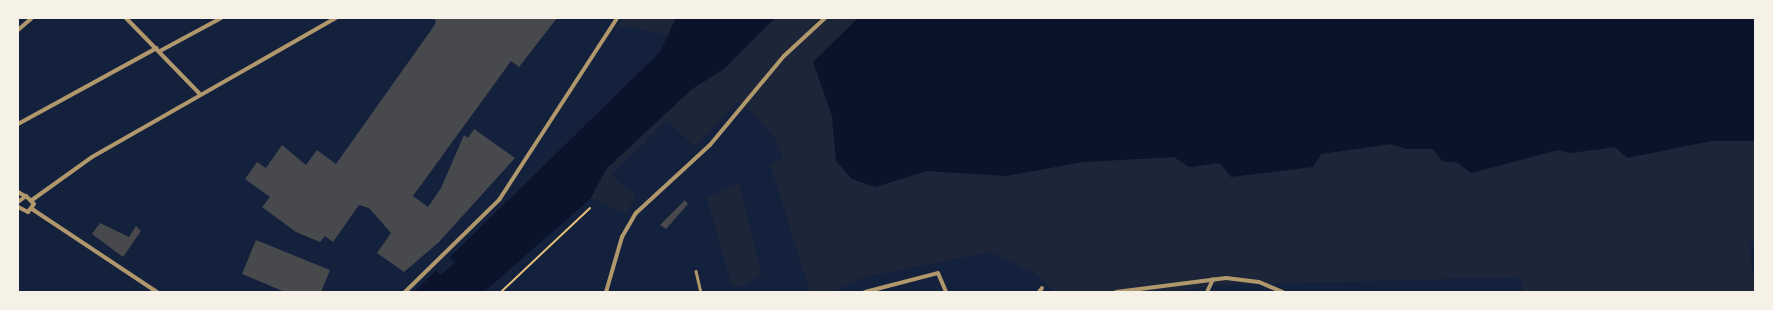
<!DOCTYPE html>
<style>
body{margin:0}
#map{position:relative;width:1773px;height:310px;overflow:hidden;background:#14213d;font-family:"Open Sans",sans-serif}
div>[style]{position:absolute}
.green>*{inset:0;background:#1d2539}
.water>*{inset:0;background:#0b132b}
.building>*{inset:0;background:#48494c}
.path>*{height:1.5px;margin:-0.75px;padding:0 0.75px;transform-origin:0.75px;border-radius:0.75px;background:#e5c07b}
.service>*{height:2.5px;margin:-1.25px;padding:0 1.25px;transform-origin:1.25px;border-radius:1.25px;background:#b1986c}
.minor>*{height:4px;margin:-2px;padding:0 2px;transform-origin:2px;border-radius:2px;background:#b1986c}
span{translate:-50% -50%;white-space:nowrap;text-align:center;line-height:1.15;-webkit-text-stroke:4px #f6f1e7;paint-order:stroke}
.frame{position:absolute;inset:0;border:19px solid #f6f1e7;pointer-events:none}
</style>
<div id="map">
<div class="green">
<i style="clip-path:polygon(623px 18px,676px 18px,668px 35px,631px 27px,616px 29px)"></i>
<i style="clip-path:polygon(775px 18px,858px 18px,852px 23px,824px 96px,832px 116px,836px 161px,852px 179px,875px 187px,927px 171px,1006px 176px,1083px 162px,1174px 157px,1189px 167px,1391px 144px,1406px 149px,1433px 149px,1442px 161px,1458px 163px,1471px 173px,1558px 150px,1570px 153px,1615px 147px,1627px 158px,1711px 141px,1755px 141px,1755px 242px,1749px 243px,1755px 292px,1523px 292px,1521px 277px,1219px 285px,1172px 292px,1055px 292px,1035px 273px,990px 252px,865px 277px,832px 292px,810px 292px,770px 164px,783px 158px,774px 137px,753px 113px,737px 102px,695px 147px,667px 120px,611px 175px,636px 196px,626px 214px,591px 198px,606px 169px,692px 89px,724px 69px)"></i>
<i style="clip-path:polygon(739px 183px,761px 274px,743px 286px,732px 286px,707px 198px)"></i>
</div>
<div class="water">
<i style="clip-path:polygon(676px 18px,775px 18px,724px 69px,692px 89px,606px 169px,591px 198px,484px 292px,414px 292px,436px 271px,441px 275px,455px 262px,450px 257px,660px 52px)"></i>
<i style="clip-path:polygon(858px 18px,1755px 18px,1755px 141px,1711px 141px,1627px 158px,1615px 147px,1570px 153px,1558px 150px,1471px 173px,1458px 163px,1442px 161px,1433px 149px,1406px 149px,1391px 144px,1321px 154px,1313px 167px,1231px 177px,1220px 163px,1189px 167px,1174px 157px,1083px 162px,1006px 176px,927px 171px,875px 187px,852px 179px,836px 161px,832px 116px,813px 62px)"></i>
</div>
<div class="building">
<i style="clip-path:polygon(432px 18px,557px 18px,519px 67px,511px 61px,413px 196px,428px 207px,441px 188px,464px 135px,468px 138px,474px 129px,515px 158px,439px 242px,404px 272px,377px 253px,391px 233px,369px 208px,359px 205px,333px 242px,325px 236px,320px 242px,296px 232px,262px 207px,270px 197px,245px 179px,257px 162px,266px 168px,282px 145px,306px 165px,317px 150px,336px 164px,434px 26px,436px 21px)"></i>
<i style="clip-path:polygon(685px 200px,688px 204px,666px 229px,660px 225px)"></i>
<i style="clip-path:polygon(100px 223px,129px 237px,136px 226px,141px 231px,123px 257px,92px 234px)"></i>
<i style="clip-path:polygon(256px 240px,330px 270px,321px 292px,285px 292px,242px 274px)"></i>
</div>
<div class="path">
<i style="left:501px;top:292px;width:122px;rotate:-43.3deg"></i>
</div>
<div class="service">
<i style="left:696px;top:271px;width:22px;rotate:77deg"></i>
</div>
<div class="minor">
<i style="left:126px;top:18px;width:106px;rotate:45.8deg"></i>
<i style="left:18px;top:30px;width:18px;rotate:-41deg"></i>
<i style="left:160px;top:51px;width:69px;rotate:-28.4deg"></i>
<i style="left:18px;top:124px;width:158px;rotate:-28.7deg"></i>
<i style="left:18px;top:192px;width:8px;rotate:30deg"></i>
<i style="left:32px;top:200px;width:74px;rotate:-35.6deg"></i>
<i style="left:92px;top:157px;width:281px;rotate:-29.7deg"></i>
<i style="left:18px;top:202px;width:10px;rotate:-37deg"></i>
<i style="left:26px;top:196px;width:11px;rotate:45deg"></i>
<i style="left:34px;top:204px;width:10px;rotate:127deg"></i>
<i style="left:28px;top:212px;width:11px;rotate:-153deg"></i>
<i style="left:32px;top:209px;width:150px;rotate:33.6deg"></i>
<i style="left:405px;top:292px;width:132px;rotate:-44.4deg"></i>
<i style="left:499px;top:200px;width:217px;rotate:-57deg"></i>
<i style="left:606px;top:292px;width:57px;rotate:-73.8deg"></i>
<i style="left:622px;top:237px;width:28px;rotate:-60deg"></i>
<i style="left:636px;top:213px;width:100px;rotate:-42.6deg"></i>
<i style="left:710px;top:145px;width:116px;rotate:-50.3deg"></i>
<i style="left:784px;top:56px;width:56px;rotate:-42.8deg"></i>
<i style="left:865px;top:292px;width:75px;rotate:-14.6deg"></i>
<i style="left:938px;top:273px;width:21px;rotate:67deg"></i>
<i style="left:1039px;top:292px;width:5px;rotate:-53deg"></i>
<i style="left:1116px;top:292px;width:111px;rotate:-7.3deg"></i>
<i style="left:1226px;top:278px;width:33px;rotate:7deg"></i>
<i style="left:1259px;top:282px;width:26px;rotate:23deg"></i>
<i style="left:1207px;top:292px;width:14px;rotate:-65deg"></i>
</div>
<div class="frame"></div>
</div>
